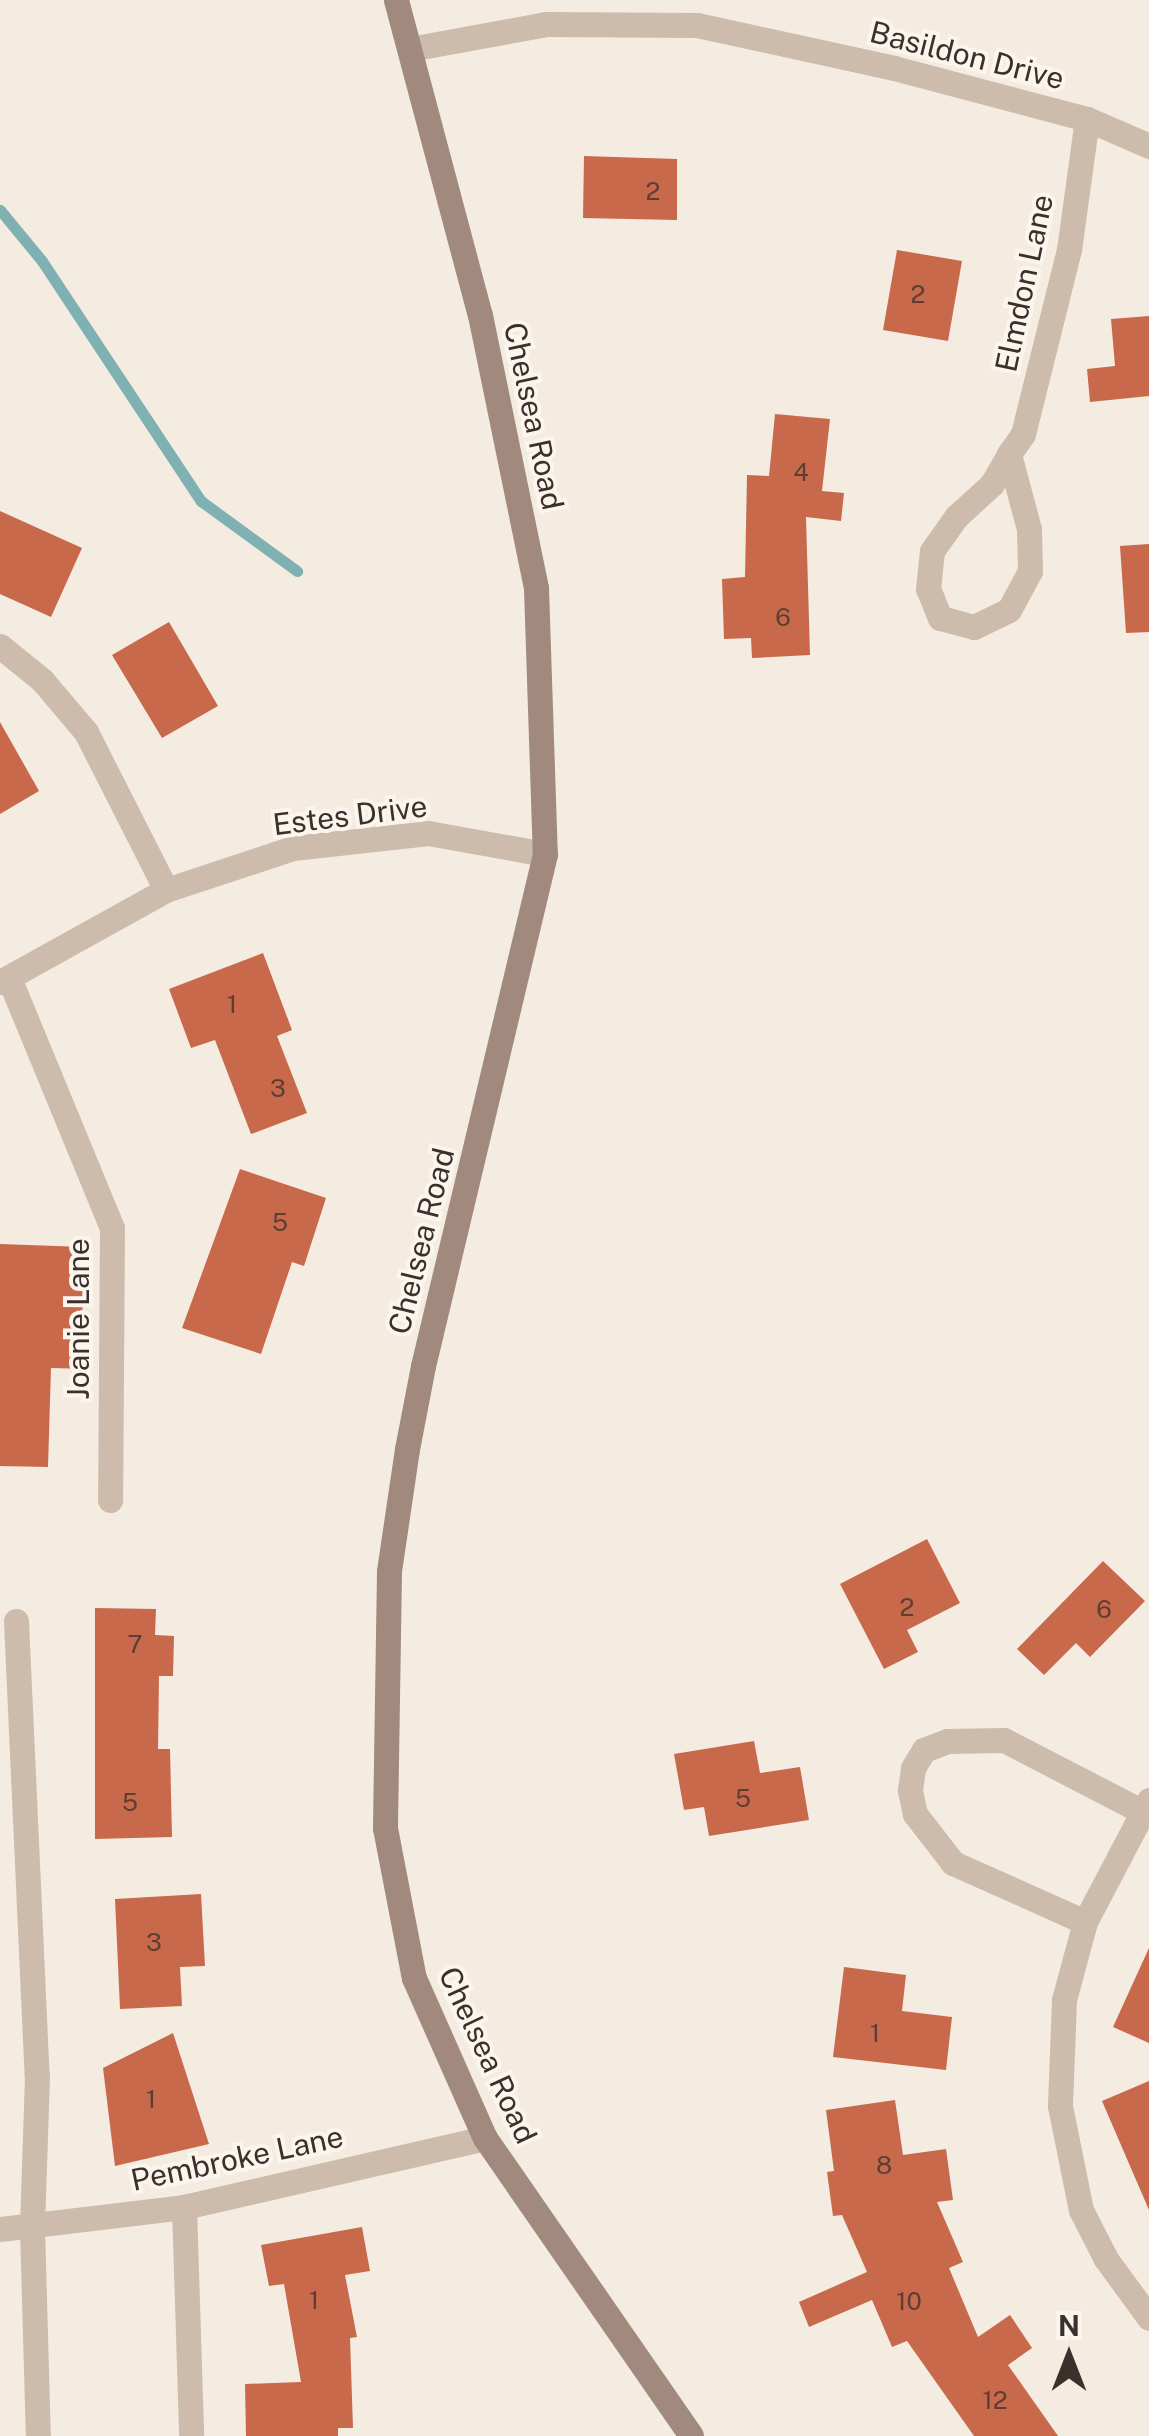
<!DOCTYPE html>
<style>
body{margin:0}
#map{position:relative;width:1149px;height:2436px;overflow:hidden;background:#f4ebe1;font-family:"Public Sans",sans-serif}
div>[style]{position:absolute}
.stream>*{height:11px;margin:-5.5px;padding:0 5.5px;transform-origin:5.5px;border-radius:5.5px;background:#7fb0b2}
.building>*{inset:0;background:#c8694b}
.street>*{height:25px;margin:-12.5px;padding:0 12.5px;transform-origin:12.5px;border-radius:12.5px;background:#cdbbac}
.secondary>*{height:25px;margin:-12.5px;padding:0 12.5px;transform-origin:12.5px;border-radius:12.5px;background:#a18a7d}
span{translate:-50% -50%;white-space:nowrap;text-align:center;line-height:1.15;-webkit-text-stroke:8px #fbf5ee;paint-order:stroke}
.number-label{font-size:25px;color:#5e3e33}
.number-label span{-webkit-text-stroke-width:0}
.street-label{font-size:30px;color:#3b302b}
.north{position:absolute;left:1019px;top:2306px;width:100px;height:100px;-webkit-text-stroke:8px #fbf5ee;paint-order:stroke;rotate:0deg;font-size:28px;font-weight:700;line-height:40px;text-align:center;color:#3b302b}
.north::after{content:'';display:block;margin:auto;width:35px;height:45px;background:#3b302b;clip-path:polygon(50% 0,100% 100%,50% 72%,0 100%)}
</style>
<div id="map">
<div class="stream">
<i style="left:0;top:210px;width:66px;rotate:50.5deg"></i>
<i style="left:42px;top:261px;width:288px;rotate:56.5deg"></i>
<i style="left:201px;top:501px;width:119px;rotate:36.1deg"></i>
</div>
<div class="building">
<i style="clip-path:polygon(584px 156px,677px 159px,677px 220px,583px 218px)"></i>
<i style="clip-path:polygon(897px 250px,962px 261px,948px 341px,883px 330px)"></i>
<i style="clip-path:polygon(1149px 316px,1149px 396px,1090px 402px,1087px 369px,1115px 366px,1111px 319px)"></i>
<i style="clip-path:polygon(775px 414px,830px 419px,822px 491px,844px 493px,841px 521px,806px 517px,810px 655px,752px 658px,751px 638px,724px 639px,722px 579px,745px 577px,747px 475px,769px 476px)"></i>
<i style="clip-path:polygon(0 511px,82px 548px,51px 617px,0 594px)"></i>
<i style="clip-path:polygon(1149px 544px,1149px 632px,1126px 633px,1120px 546px)"></i>
<i style="clip-path:polygon(169px 622px,218px 706px,162px 738px,112px 655px)"></i>
<i style="clip-path:polygon(0 722px,39px 791px,0 814px)"></i>
<i style="clip-path:polygon(263px 953px,292px 1030px,277px 1036px,307px 1113px,251px 1134px,215px 1040px,191px 1048px,169px 989px)"></i>
<i style="clip-path:polygon(240px 1169px,326px 1198px,304px 1266px,292px 1262px,261px 1354px,182px 1328px)"></i>
<i style="clip-path:polygon(0 1244px,84px 1247px,82px 1327px,88px 1327px,87px 1369px,51px 1368px,48px 1467px,0 1466px)"></i>
<i style="clip-path:polygon(927px 1539px,960px 1603px,907px 1630px,918px 1652px,884px 1669px,840px 1584px)"></i>
<i style="clip-path:polygon(1103px 1561px,1145px 1601px,1090px 1657px,1076px 1643px,1044px 1675px,1017px 1649px)"></i>
<i style="clip-path:polygon(95px 1608px,156px 1609px,155px 1635px,174px 1636px,173px 1676px,159px 1676px,158px 1749px,170px 1749px,172px 1837px,95px 1839px)"></i>
<i style="clip-path:polygon(754px 1741px,760px 1773px,800px 1767px,809px 1820px,709px 1836px,704px 1807px,684px 1810px,674px 1754px)"></i>
<i style="clip-path:polygon(201px 1894px,205px 1966px,180px 1967px,182px 2006px,120px 2009px,115px 1899px)"></i>
<i style="clip-path:polygon(1149px 1948px,1149px 2043px,1113px 2027px)"></i>
<i style="clip-path:polygon(844px 1967px,906px 1975px,902px 2011px,952px 2017px,946px 2070px,833px 2057px)"></i>
<i style="clip-path:polygon(173px 2033px,209px 2144px,115px 2166px,103px 2068px)"></i>
<i style="clip-path:polygon(1149px 2081px,1149px 2210px,1102px 2101px)"></i>
<i style="clip-path:polygon(895px 2100px,903px 2155px,946px 2149px,953px 2200px,937px 2202px,963px 2262px,949px 2268px,978px 2337px,1010px 2315px,1032px 2348px,1008px 2365px,1058px 2436px,974px 2436px,907px 2341px,892px 2347px,872px 2300px,809px 2327px,799px 2302px,867px 2272px,842px 2215px,833px 2216px,827px 2172px,834px 2171px,826px 2110px)"></i>
<i style="clip-path:polygon(362px 2227px,370px 2271px,345px 2275px,357px 2337px,350px 2338px,353px 2428px,338px 2428px,338px 2436px,246px 2436px,245px 2384px,301px 2382px,284px 2284px,269px 2286px,261px 2245px)"></i>
</div>
<div class="street">
<i style="left:410px;top:49px;width:138px;rotate:-10.4deg"></i>
<i style="left:546px;top:24px;width:151px;rotate:0.4deg"></i>
<i style="left:697px;top:25px;width:202px;rotate:12.3deg"></i>
<i style="left:894px;top:68px;width:200px;rotate:14.8deg"></i>
<i style="left:1087px;top:119px;width:68px;rotate:23.5deg"></i>
<i style="left:1009px;top:454px;width:78px;rotate:75.1deg"></i>
<i style="left:1029px;top:529px;width:42px;rotate:88.6deg"></i>
<i style="left:1030px;top:571px;width:44px;rotate:118.3deg"></i>
<i style="left:1009px;top:610px;width:39px;rotate:154deg"></i>
<i style="left:974px;top:627px;width:35px;rotate:-165deg"></i>
<i style="left:940px;top:618px;width:31px;rotate:-112deg"></i>
<i style="left:928px;top:589px;width:38px;rotate:-84deg"></i>
<i style="left:932px;top:551px;width:42px;rotate:-54.8deg"></i>
<i style="left:956px;top:517px;width:49px;rotate:-42.5deg"></i>
<i style="left:992px;top:484px;width:34px;rotate:-60deg"></i>
<i style="left:1009px;top:454px;width:24px;rotate:-55deg"></i>
<i style="left:1023px;top:434px;width:190px;rotate:-76deg"></i>
<i style="left:1069px;top:250px;width:132px;rotate:-82.2deg"></i>
<i style="left:0;top:646px;width:54px;rotate:39deg"></i>
<i style="left:42px;top:680px;width:68px;rotate:49.8deg"></i>
<i style="left:86px;top:732px;width:177px;rotate:63.1deg"></i>
<i style="left:9px;top:978px;width:270px;rotate:67.6deg"></i>
<i style="left:112px;top:1228px;width:272px;rotate:90.4deg"></i>
<i style="left:0;top:982px;width:190px;rotate:-29deg"></i>
<i style="left:166px;top:890px;width:134px;rotate:-18.3deg"></i>
<i style="left:293px;top:848px;width:136px;rotate:-6.3deg"></i>
<i style="left:428px;top:833px;width:119px;rotate:10.2deg"></i>
<i style="left:16px;top:1621px;width:455px;rotate:87.4deg"></i>
<i style="left:37px;top:2076px;width:151px;rotate:91.9deg"></i>
<i style="left:32px;top:2227px;width:209px;rotate:88.4deg"></i>
<i style="left:1149px;top:1800px;width:138px;rotate:117.7deg"></i>
<i style="left:1085px;top:1922px;width:81px;rotate:105.1deg"></i>
<i style="left:1064px;top:2000px;width:106px;rotate:92.2deg"></i>
<i style="left:1060px;top:2106px;width:106px;rotate:78.6deg"></i>
<i style="left:1081px;top:2210px;width:55px;rotate:63deg"></i>
<i style="left:1106px;top:2259px;width:73px;rotate:53.9deg"></i>
<i style="left:1085px;top:1922px;width:145px;rotate:-155.9deg"></i>
<i style="left:953px;top:1863px;width:62px;rotate:-127.8deg"></i>
<i style="left:915px;top:1814px;width:25px;rotate:-102deg"></i>
<i style="left:910px;top:1790px;width:22px;rotate:-82deg"></i>
<i style="left:913px;top:1768px;width:21px;rotate:-59deg"></i>
<i style="left:924px;top:1750px;width:25px;rotate:-21deg"></i>
<i style="left:947px;top:1741px;width:57px;rotate:-1deg"></i>
<i style="left:1004px;top:1740px;width:154px;rotate:27.4deg"></i>
<i style="left:184px;top:2207px;width:229px;rotate:88.2deg"></i>
<i style="left:0;top:2229px;width:185px;rotate:-6.8deg"></i>
<i style="left:184px;top:2207px;width:309px;rotate:-12.9deg"></i>
</div>
<div class="secondary">
<i style="left:396px;top:0;width:326px;rotate:75.1deg"></i>
<i style="left:480px;top:315px;width:279px;rotate:78.4deg"></i>
<i style="left:536px;top:588px;width:266px;rotate:88.1deg"></i>
<i style="left:545px;top:854px;width:526px;rotate:103.4deg"></i>
<i style="left:423px;top:1366px;width:85px;rotate:100.9deg"></i>
<i style="left:407px;top:1449px;width:123px;rotate:98.4deg"></i>
<i style="left:389px;top:1571px;width:257px;rotate:90.9deg"></i>
<i style="left:385px;top:1828px;width:153px;rotate:79.1deg"></i>
<i style="left:414px;top:1978px;width:175px;rotate:66.1deg"></i>
<i style="left:485px;top:2138px;width:362px;rotate:55.3deg"></i>
</div>
<div class="number-label">
<span style="left:653px;top:191px">2</span>
<span style="left:918px;top:294px">2</span>
<span style="left:801px;top:472px">4</span>
<span style="left:783px;top:617px">6</span>
<span style="left:232px;top:1004px">1</span>
<span style="left:278px;top:1088px">3</span>
<span style="left:280px;top:1222px">5</span>
<span style="left:907px;top:1607px">2</span>
<span style="left:1104px;top:1609px">6</span>
<span style="left:135px;top:1644px">7</span>
<span style="left:743px;top:1798px">5</span>
<span style="left:130px;top:1802px">5</span>
<span style="left:154px;top:1942px">3</span>
<span style="left:875px;top:2033px">1</span>
<span style="left:151px;top:2099px">1</span>
<span style="left:884px;top:2165px">8</span>
<span style="left:314px;top:2300px">1</span>
<span style="left:909px;top:2301px">10</span>
<span style="left:995px;top:2400px">12</span>
</div>
<div class="street-label">
<span style="left:967px;top:55px;rotate:14deg">Basildon Drive</span>
<span style="left:1024px;top:283px;rotate:-78deg">Elmdon Lane</span>
<span style="left:534px;top:416px;rotate:78deg">Chelsea Road</span>
<span style="left:350px;top:815px;rotate:-7deg">Estes Drive</span>
<span style="left:421px;top:1241px;rotate:-76deg">Chelsea Road</span>
<span style="left:78px;top:1319px;rotate:-90deg">Joanie Lane</span>
<span style="left:488px;top:2055px;rotate:65deg">Chelsea Road</span>
<span style="left:237px;top:2158px;rotate:-12deg">Pembroke Lane</span>
</div>
<div class="north">N</div>
</div>
